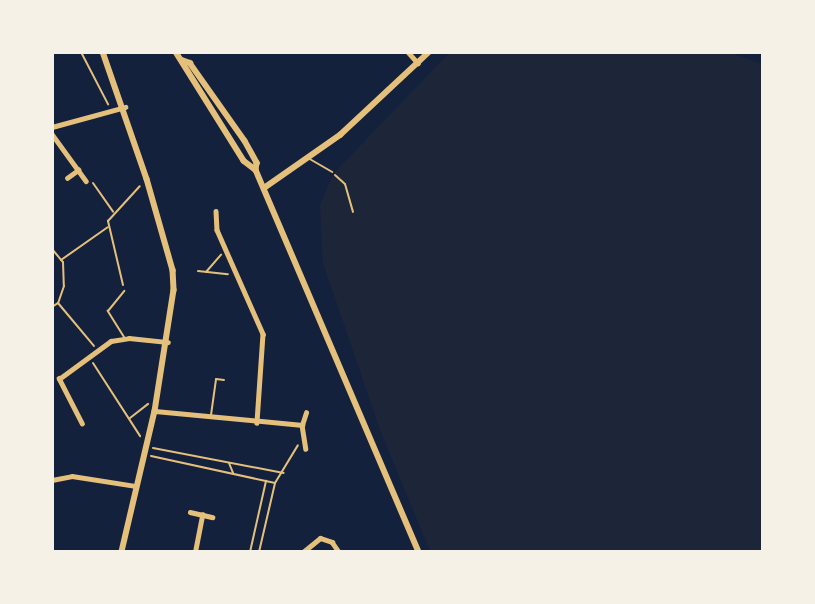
<!DOCTYPE html>
<style>
body{margin:0}
#map{position:relative;width:815px;height:604px;overflow:hidden;background:#14213d;font-family:Quicksand,sans-serif}
div>[style]{position:absolute}
.green>*{inset:0;background:#1d2539}
.path>*{height:2px;margin:-1px;padding:0 1px;transform-origin:1px;border-radius:1px;background:#e5c07b}
.service>*{height:2px;margin:-1px;padding:0 1px;transform-origin:1px;border-radius:1px;background:#e5c07b}
.minor>*{height:4.5px;margin:-2.25px;padding:0 2.25px;transform-origin:2.25px;border-radius:2.25px;background:#e5c07b}
.tertiary>*{height:5.5px;margin:-2.75px;padding:0 2.75px;transform-origin:2.75px;border-radius:2.75px;background:#e5c07b}
span{translate:-50% -50%;white-space:nowrap;text-align:center;line-height:1.15;-webkit-text-stroke:5px #f6f1e7;paint-order:stroke}
.frame{position:absolute;inset:0;border:54px solid #f6f1e7;pointer-events:none}
</style>
<div id="map">
<div class="green">
<i style="clip-path:polygon(728px 52px,762px 64px,762px 551px,430px 551px,380px 430px,323px 263px,320px 205px,333px 174px,449px 53px)"></i>
</div>
<div class="path">
<i style="left:81px;top:52px;width:59px;rotate:62.6deg"></i>
<i style="left:335px;top:175px;width:13px;rotate:42deg"></i>
<i style="left:345px;top:184px;width:29px;rotate:74deg"></i>
<i style="left:93px;top:183px;width:35px;rotate:55deg"></i>
<i style="left:52px;top:249px;width:17px;rotate:50deg"></i>
<i style="left:63px;top:262px;width:24px;rotate:88deg"></i>
<i style="left:64px;top:286px;width:18px;rotate:109deg"></i>
<i style="left:58px;top:303px;width:56px;rotate:50.1deg"></i>
<i style="left:61px;top:260px;width:57px;rotate:-35.1deg"></i>
<i style="left:198px;top:271px;width:30px;rotate:6deg"></i>
<i style="left:206px;top:272px;width:23px;rotate:-49deg"></i>
<i style="left:123px;top:285px;width:66px;rotate:-103.2deg"></i>
<i style="left:108px;top:221px;width:47px;rotate:-47.6deg"></i>
<i style="left:52px;top:307px;width:7px;rotate:-34deg"></i>
<i style="left:93px;top:363px;width:87px;rotate:57.2deg"></i>
<i style="left:130px;top:418px;width:23px;rotate:-38deg"></i>
<i style="left:153px;top:448px;width:133px;rotate:10.8deg"></i>
<i style="left:151px;top:456px;width:127px;rotate:12.3deg"></i>
<i style="left:229px;top:463px;width:11px;rotate:68deg"></i>
<i style="left:250px;top:552px;width:73px;rotate:-77.3deg"></i>
<i style="left:259px;top:552px;width:71px;rotate:-76.9deg"></i>
<i style="left:275px;top:483px;width:44px;rotate:-58.8deg"></i>
</div>
<div class="service">
<i style="left:308px;top:158px;width:28px;rotate:30deg"></i>
<i style="left:124px;top:337px;width:31px;rotate:-122deg"></i>
<i style="left:108px;top:311px;width:26px;rotate:-51deg"></i>
<i style="left:211px;top:415px;width:36px;rotate:-82deg"></i>
<i style="left:216px;top:379px;width:8px;rotate:7deg"></i>
</div>
<div class="minor">
<i style="left:408px;top:52px;width:15px;rotate:48deg"></i>
<i style="left:52px;top:127px;width:76px;rotate:-15.3deg"></i>
<i style="left:52px;top:134px;width:58px;rotate:54.1deg"></i>
<i style="left:67px;top:178px;width:14px;rotate:-36deg"></i>
<i style="left:216px;top:211px;width:19px;rotate:87deg"></i>
<i style="left:217px;top:230px;width:114px;rotate:66.1deg"></i>
<i style="left:263px;top:334px;width:89px;rotate:93.9deg"></i>
<i style="left:155px;top:411px;width:148px;rotate:5.4deg"></i>
<i style="left:302px;top:425px;width:24px;rotate:81deg"></i>
<i style="left:82px;top:424px;width:51px;rotate:-117.1deg"></i>
<i style="left:59px;top:379px;width:64px;rotate:-36.2deg"></i>
<i style="left:111px;top:341px;width:18px;rotate:-9deg"></i>
<i style="left:129px;top:338px;width:39px;rotate:6deg"></i>
<i style="left:302px;top:425px;width:13px;rotate:-72deg"></i>
<i style="left:52px;top:480px;width:20px;rotate:-11deg"></i>
<i style="left:72px;top:476px;width:65px;rotate:8.9deg"></i>
<i style="left:190px;top:512px;width:23px;rotate:13deg"></i>
<i style="left:195px;top:552px;width:38px;rotate:-79deg"></i>
<i style="left:303px;top:552px;width:22px;rotate:-39deg"></i>
<i style="left:320px;top:538px;width:13px;rotate:18deg"></i>
<i style="left:332px;top:542px;width:12px;rotate:55deg"></i>
</div>
<div class="tertiary">
<i style="left:103px;top:52px;width:134px;rotate:70.9deg"></i>
<i style="left:147px;top:179px;width:95px;rotate:74.1deg"></i>
<i style="left:173px;top:270px;width:20px;rotate:87deg"></i>
<i style="left:174px;top:290px;width:122px;rotate:98.9deg"></i>
<i style="left:155px;top:411px;width:145px;rotate:103.2deg"></i>
<i style="left:176px;top:52px;width:128px;rotate:58deg"></i>
<i style="left:244px;top:161px;width:15px;rotate:37deg"></i>
<i style="left:256px;top:170px;width:415px;rotate:66.9deg"></i>
<i style="left:182px;top:60px;width:9px;rotate:21deg"></i>
<i style="left:190px;top:63px;width:95px;rotate:54.8deg"></i>
<i style="left:245px;top:141px;width:25px;rotate:61deg"></i>
<i style="left:257px;top:163px;width:7px;rotate:98deg"></i>
<i style="left:264px;top:188px;width:93px;rotate:-34.9deg"></i>
<i style="left:340px;top:135px;width:122px;rotate:-43deg"></i>
</div>
<div class="frame"></div>
</div>
